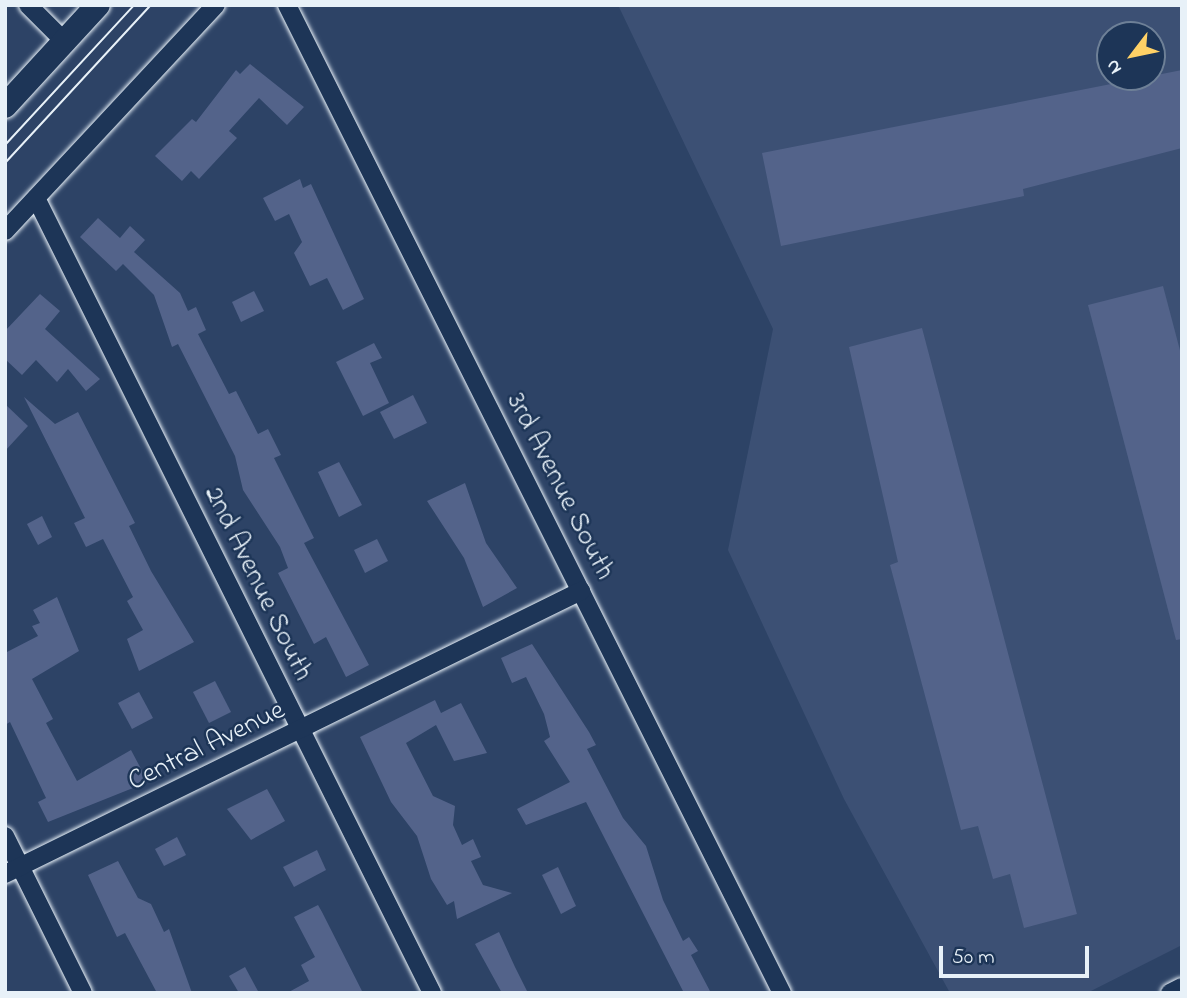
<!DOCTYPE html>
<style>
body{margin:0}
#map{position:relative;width:1187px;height:998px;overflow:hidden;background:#2d4366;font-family:"Indie Flower",sans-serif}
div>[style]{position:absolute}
.built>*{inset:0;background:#3c5074}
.building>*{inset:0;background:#53638a}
.roads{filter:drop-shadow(0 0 2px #e8f1f8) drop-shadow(0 0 2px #e8f1f8)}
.minor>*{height:18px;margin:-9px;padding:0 9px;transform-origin:9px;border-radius:9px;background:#1d3557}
.secondary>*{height:24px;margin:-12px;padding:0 12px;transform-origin:12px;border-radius:12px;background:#1d3557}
.tram>*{height:2px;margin:-1px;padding:0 1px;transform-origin:1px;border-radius:1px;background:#e8f1f8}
span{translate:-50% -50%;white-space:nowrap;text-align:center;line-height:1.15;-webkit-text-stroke:5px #1d3557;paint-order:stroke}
.street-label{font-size:28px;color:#e8f1f8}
.frame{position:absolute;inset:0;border:7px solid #e8f1f8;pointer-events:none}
.north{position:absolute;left:1096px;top:21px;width:70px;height:70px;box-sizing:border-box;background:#1d3557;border:2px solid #6e8097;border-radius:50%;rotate:238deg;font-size:19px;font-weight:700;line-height:28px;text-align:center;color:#e8f1f8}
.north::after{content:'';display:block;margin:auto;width:24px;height:32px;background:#ffd166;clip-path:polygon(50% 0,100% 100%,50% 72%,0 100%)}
.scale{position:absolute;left:939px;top:946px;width:150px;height:32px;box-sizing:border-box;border:4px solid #e8f1f8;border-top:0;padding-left:9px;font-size:21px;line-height:24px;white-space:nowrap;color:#e8f1f8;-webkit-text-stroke:5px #1d3557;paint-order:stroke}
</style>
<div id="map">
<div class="built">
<i style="clip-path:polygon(evenodd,618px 5px,1182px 5px,1182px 945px,1087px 993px,950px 993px,844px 799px,728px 550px,773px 329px,618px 5px,1110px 35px,1152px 35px,1152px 77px,1110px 77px,1110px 35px)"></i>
</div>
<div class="building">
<i style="clip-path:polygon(250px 64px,304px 107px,287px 125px,259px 98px,229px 131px,237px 138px,199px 179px,191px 171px,182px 181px,155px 156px,192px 119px,196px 122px,236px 70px,240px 74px)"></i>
<i style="clip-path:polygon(1182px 70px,1182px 148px,1023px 189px,1024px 196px,781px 246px,762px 153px)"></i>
<i style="clip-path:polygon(300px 179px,303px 188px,311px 184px,364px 299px,343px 310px,327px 278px,310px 286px,294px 253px,302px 242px,289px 214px,275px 221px,263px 198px)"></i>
<i style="clip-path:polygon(98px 218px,120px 238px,130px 226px,145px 240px,134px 252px,180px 293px,188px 311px,196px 307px,206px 330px,198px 334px,229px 394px,236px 391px,258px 434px,268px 429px,281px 455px,274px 458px,314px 538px,304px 543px,369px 665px,346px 677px,326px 637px,314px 644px,278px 573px,288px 568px,280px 547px,243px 490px,235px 456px,178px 344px,172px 347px,154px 295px,123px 264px,116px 271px,80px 237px)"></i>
<i style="clip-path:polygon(1163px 286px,1182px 358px,1182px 639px,1176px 640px,1088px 305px)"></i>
<i style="clip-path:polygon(254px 291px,264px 311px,241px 322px,232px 302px)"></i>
<i style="clip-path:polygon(40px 294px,60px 311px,45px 329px,100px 379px,86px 391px,68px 369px,57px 382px,36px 360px,22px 375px,5px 359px,5px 331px)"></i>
<i style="clip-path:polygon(922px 328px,1077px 914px,1024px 928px,1010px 874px,993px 879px,978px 826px,961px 830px,890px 565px,898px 562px,849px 347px)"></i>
<i style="clip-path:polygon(374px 343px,382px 358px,370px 363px,389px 403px,363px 416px,336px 362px)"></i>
<i style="clip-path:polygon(413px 395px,427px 423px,394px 439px,380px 412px)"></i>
<i style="clip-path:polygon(24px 397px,55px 424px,78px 412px,135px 523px,129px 526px,151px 571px,194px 642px,139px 671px,127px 639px,143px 630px,127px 601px,133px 597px,103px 539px,86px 547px,74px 523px,85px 518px)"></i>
<i style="clip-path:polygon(5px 404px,28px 426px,5px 451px)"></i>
<i style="clip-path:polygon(339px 462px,362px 505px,339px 517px,318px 472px)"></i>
<i style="clip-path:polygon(465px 483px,486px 543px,517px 588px,483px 607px,464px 558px,427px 501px)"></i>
<i style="clip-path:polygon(42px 516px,52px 537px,38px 545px,27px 524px)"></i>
<i style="clip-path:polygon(377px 539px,388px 561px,365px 573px,354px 550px)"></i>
<i style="clip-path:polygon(57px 597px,79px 651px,32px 679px,53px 719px,46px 723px,77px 781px,131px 750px,148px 782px,48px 822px,38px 802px,46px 798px,10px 722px,5px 725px,5px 653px,38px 636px,32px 626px,40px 623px,33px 610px)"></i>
<i style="clip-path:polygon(532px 644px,589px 732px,596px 745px,587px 749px,623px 818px,646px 846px,663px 900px,683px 941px,689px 937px,698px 951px,691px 955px,711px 993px,684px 993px,586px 802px,526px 825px,517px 809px,570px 782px,544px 741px,550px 737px,544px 714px,526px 677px,512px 683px,501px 658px)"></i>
<i style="clip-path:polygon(215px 681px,231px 712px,209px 723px,193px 692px)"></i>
<i style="clip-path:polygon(139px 692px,153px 718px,132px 729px,118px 703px)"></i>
<i style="clip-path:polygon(435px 700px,441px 713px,461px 703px,487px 753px,454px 761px,436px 725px,406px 743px,433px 796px,455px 806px,453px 825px,462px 845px,473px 839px,481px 857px,471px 861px,483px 885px,512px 893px,457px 919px,454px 901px,447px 905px,431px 879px,417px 836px,391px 802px,360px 737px)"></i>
<i style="clip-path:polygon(267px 789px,285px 821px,251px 840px,227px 809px)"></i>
<i style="clip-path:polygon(177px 837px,186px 855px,164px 866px,155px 849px)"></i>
<i style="clip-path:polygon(317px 850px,326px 870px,294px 887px,283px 867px)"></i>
<i style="clip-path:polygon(118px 861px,138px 898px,151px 904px,164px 932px,169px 929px,192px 993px,157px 993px,125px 933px,117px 937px,88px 875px)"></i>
<i style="clip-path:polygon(558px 867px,576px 906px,561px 914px,542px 875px)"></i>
<i style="clip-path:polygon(318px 905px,322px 912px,363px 993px,287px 993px,309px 981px,301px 965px,315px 957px,294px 917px)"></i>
<i style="clip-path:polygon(499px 932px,515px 967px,528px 993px,502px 993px,475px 944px)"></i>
<i style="clip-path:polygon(245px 967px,259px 993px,239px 993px,229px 976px)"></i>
</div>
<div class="roads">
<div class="minor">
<i style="left:28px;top:5px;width:52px;rotate:45deg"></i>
<i style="left:287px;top:5px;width:1105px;rotate:63.39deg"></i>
<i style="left:36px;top:198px;width:888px;rotate:63.52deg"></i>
<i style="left:5px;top:231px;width:309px;rotate:-47deg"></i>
<i style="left:5px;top:836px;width:175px;rotate:63.6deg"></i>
<i style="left:5px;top:874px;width:642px;rotate:-26.17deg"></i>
<i style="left:1170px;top:993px;width:13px;rotate:-27deg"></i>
</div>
<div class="secondary">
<i style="left:5px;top:106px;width:137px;rotate:-47.4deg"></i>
</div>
</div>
<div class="tram">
<i style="left:5px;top:145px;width:190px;rotate:-47.3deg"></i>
<i style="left:5px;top:163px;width:215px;rotate:-47.3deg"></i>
</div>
<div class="street-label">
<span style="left:559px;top:487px;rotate:63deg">3rd Avenue South</span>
<span style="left:257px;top:584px;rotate:64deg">2nd Avenue South</span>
<span style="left:207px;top:747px;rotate:-26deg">Central Avenue</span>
</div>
<div class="frame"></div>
<div class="north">N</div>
<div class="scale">50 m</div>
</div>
